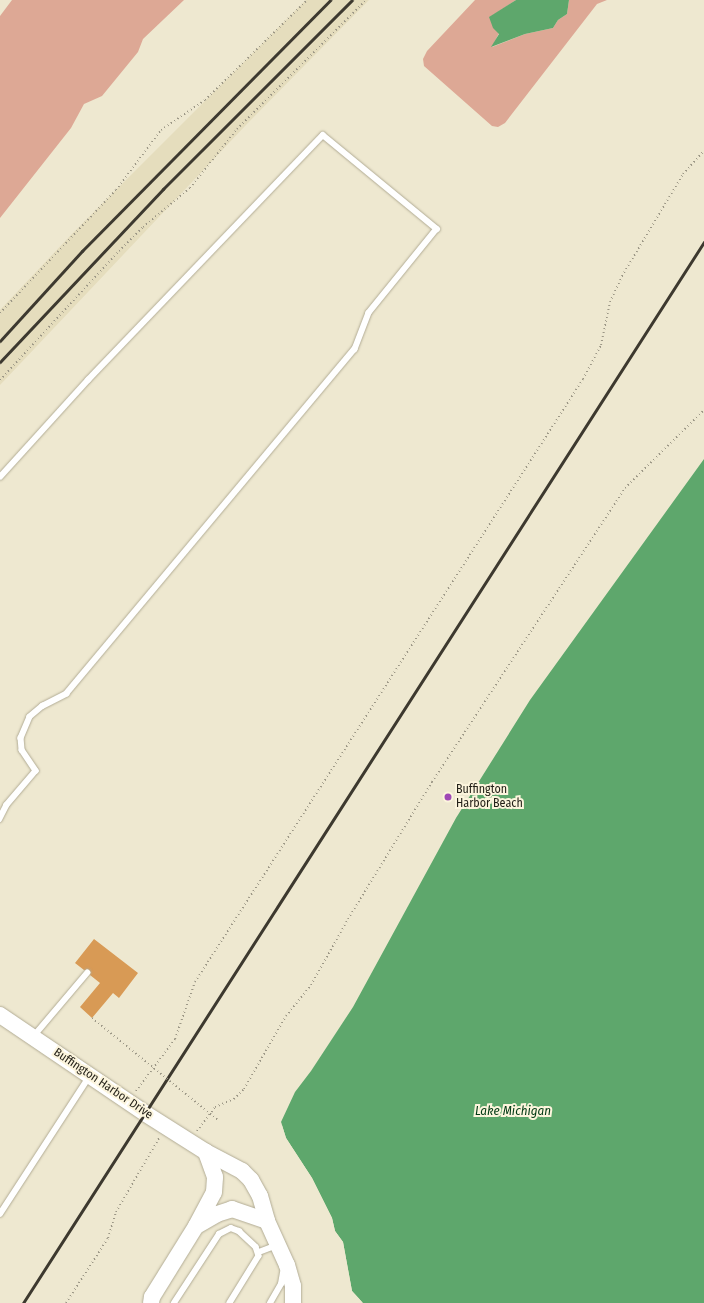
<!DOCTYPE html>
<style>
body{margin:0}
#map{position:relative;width:704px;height:1303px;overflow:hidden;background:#eee8d0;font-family:"Fira Sans Condensed",sans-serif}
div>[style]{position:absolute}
.built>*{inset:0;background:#e5ddbd}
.green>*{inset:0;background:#dda895}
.water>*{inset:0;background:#5ea76c}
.pier>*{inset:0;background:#eee8d0}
.building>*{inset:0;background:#d89a55}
.path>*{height:2px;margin-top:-1px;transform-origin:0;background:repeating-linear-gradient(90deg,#9c9786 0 1px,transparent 0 4px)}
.roads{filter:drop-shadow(0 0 1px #b2ac95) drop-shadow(0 0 1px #b2ac95)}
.lane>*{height:5.5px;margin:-2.75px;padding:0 2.75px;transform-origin:2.75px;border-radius:2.75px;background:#fff}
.secondary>*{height:16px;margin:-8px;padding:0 8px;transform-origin:8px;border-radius:8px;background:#fff}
.rail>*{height:3px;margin:-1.5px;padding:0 1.5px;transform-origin:1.5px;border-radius:1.5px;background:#3d392f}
.path-bridge>*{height:2px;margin-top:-1px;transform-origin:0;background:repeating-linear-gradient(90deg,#9c9786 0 1px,transparent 0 4px)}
.dots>*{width:11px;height:11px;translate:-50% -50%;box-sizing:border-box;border:2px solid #fcf5dd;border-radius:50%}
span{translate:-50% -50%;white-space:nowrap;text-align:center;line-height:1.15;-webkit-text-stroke:4px #fcf5dd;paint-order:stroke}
.poi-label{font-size:12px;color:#221f17}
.left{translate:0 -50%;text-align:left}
.street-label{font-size:12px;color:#221f17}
.water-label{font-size:13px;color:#003a14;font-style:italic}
</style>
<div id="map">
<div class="built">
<i style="clip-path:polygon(306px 0,369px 0,245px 126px,0 385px,0 310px,70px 236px)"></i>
</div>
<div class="green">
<i style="clip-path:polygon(12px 0,184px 0,143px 39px,138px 52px,102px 96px,84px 104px,71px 128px,0 218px,0 16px)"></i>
<i style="clip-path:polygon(475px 0,516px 0,490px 17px,499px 33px,492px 47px,525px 34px,553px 28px,558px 20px,567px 14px,569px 0,607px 0,597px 4px,505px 123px,498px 127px,492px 126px,424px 66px,423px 59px,427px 51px)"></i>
</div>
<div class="water">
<i style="clip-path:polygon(516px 0,569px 0,567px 14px,558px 20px,553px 28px,525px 34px,491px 47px,499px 34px,493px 28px,489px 17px)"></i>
<i style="clip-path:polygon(704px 459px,704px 1303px,363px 1303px,352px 1291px,343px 1242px,335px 1231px,332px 1218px,312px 1178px,286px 1138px,281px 1122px,295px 1092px,311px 1071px,353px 1007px,456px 818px,530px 700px)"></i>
</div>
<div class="pier">
<i style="clip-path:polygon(281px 1122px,286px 1138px,312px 1178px,332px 1218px,335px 1231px,343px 1242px,352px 1291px,363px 1303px,350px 1292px,341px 1243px,333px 1232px,330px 1219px,310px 1179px,284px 1139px)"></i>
</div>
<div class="building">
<i style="clip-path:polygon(94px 939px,138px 973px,119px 998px,113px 993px,92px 1018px,80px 1007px,100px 983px,90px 975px,89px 970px,84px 970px,75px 963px)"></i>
</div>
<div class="path">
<i style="left:0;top:313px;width:169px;rotate:-46.7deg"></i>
<i style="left:116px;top:190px;width:75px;rotate:-53.1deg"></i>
<i style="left:161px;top:130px;width:53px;rotate:-34.3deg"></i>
<i style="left:205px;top:100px;width:143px;rotate:-44.4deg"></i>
<i style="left:0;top:380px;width:176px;rotate:-47.3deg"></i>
<i style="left:119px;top:251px;width:34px;rotate:-45deg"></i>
<i style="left:143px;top:227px;width:61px;rotate:-39.7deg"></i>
<i style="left:190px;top:188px;width:75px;rotate:-51.5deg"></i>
<i style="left:237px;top:129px;width:182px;rotate:-45deg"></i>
<i style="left:136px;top:1091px;width:65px;rotate:-53.1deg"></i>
<i style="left:175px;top:1039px;width:60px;rotate:-70.7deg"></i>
<i style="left:195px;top:982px;width:717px;rotate:-57.24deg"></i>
<i style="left:583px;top:379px;width:38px;rotate:-62deg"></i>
<i style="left:601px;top:345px;width:44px;rotate:-78.2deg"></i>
<i style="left:610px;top:302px;width:29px;rotate:-65deg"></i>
<i style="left:622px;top:276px;width:119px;rotate:-59.1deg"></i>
<i style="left:683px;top:174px;width:31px;rotate:-48deg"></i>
<i style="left:197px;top:1131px;width:30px;rotate:-53deg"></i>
<i style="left:215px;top:1107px;width:21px;rotate:-23deg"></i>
<i style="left:234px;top:1099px;width:14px;rotate:-45deg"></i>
<i style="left:244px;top:1089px;width:84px;rotate:-60.1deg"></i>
<i style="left:286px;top:1016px;width:40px;rotate:-51deg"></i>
<i style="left:311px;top:985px;width:76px;rotate:-60.7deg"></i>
<i style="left:348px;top:919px;width:161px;rotate:-58.5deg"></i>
<i style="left:432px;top:782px;width:352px;rotate:-56.7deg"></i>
<i style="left:625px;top:488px;width:111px;rotate:-44.6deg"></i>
<i style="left:66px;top:1303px;width:77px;rotate:-57.1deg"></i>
<i style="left:108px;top:1238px;width:27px;rotate:-73deg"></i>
<i style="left:116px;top:1212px;width:86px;rotate:-59.8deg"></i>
</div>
<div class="roads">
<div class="lane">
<i style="left:0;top:477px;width:131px;rotate:-47.8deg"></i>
<i style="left:88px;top:380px;width:339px;rotate:-46.2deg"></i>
<i style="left:323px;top:135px;width:148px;rotate:39.5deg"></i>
<i style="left:437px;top:229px;width:108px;rotate:129deg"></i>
<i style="left:369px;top:313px;width:39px;rotate:111deg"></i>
<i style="left:355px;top:349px;width:449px;rotate:129.9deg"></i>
<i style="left:67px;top:694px;width:27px;rotate:153deg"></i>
<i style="left:43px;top:706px;width:17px;rotate:140deg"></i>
<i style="left:30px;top:717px;width:23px;rotate:113deg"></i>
<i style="left:21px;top:738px;width:12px;rotate:85deg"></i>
<i style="left:22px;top:750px;width:25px;rotate:56deg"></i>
<i style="left:36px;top:771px;width:45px;rotate:130.5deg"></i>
<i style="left:7px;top:805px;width:16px;rotate:117deg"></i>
<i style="left:33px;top:1037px;width:84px;rotate:-49.8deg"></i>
<i style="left:0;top:1214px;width:163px;rotate:-57deg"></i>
<i style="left:259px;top:1252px;width:19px;rotate:-21deg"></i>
<i style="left:174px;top:1303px;width:82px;rotate:-56.9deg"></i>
<i style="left:219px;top:1234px;width:13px;rotate:-27deg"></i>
<i style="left:231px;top:1228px;width:9px;rotate:21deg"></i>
<i style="left:239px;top:1231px;width:23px;rotate:43deg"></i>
<i style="left:256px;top:1247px;width:9px;rotate:72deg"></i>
<i style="left:259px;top:1256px;width:55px;rotate:121.7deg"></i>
<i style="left:270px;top:1303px;width:22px;rotate:-60deg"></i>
<i style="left:281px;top:1284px;width:11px;rotate:-80deg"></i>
</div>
<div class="secondary">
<i style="left:0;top:1015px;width:176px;rotate:34.1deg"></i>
<i style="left:146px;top:1114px;width:71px;rotate:32.3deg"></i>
<i style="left:206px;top:1152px;width:41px;rotate:27.8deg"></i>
<i style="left:242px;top:1171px;width:13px;rotate:45deg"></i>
<i style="left:251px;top:1180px;width:18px;rotate:61deg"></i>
<i style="left:260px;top:1196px;width:26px;rotate:74deg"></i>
<i style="left:267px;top:1221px;width:48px;rotate:65.6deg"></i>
<i style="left:287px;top:1265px;width:22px;rotate:74deg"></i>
<i style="left:293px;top:1286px;width:17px;rotate:90deg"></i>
<i style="left:198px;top:1225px;width:22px;rotate:-30deg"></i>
<i style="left:217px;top:1214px;width:16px;rotate:-18deg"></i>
<i style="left:232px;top:1209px;width:37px;rotate:19deg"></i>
<i style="left:151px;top:1303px;width:6px;rotate:-81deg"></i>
<i style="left:152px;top:1297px;width:84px;rotate:-58.2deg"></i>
<i style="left:196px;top:1226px;width:38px;rotate:-62deg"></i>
<i style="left:214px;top:1192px;width:15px;rotate:-86deg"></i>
<i style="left:215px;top:1177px;width:27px;rotate:-110deg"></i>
</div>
</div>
<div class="rail">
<i style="left:0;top:341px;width:122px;rotate:-47.7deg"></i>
<i style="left:82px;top:251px;width:353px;rotate:-45.3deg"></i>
<i style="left:0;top:362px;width:238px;rotate:-46.7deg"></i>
<i style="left:163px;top:189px;width:267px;rotate:-45deg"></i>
<i style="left:23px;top:1303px;width:1261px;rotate:-57.31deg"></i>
</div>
<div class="path-bridge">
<i style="left:92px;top:1018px;width:162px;rotate:39deg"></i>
</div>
<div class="dots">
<i style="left:448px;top:797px;background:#9f48b5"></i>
</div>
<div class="poi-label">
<span class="left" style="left:456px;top:797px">Buffington<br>Harbor Beach</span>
</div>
<div class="street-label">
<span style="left:103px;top:1084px;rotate:34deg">Buffington Harbor Drive</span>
</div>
<div class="water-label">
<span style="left:513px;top:1111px">Lake Michigan</span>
</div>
</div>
